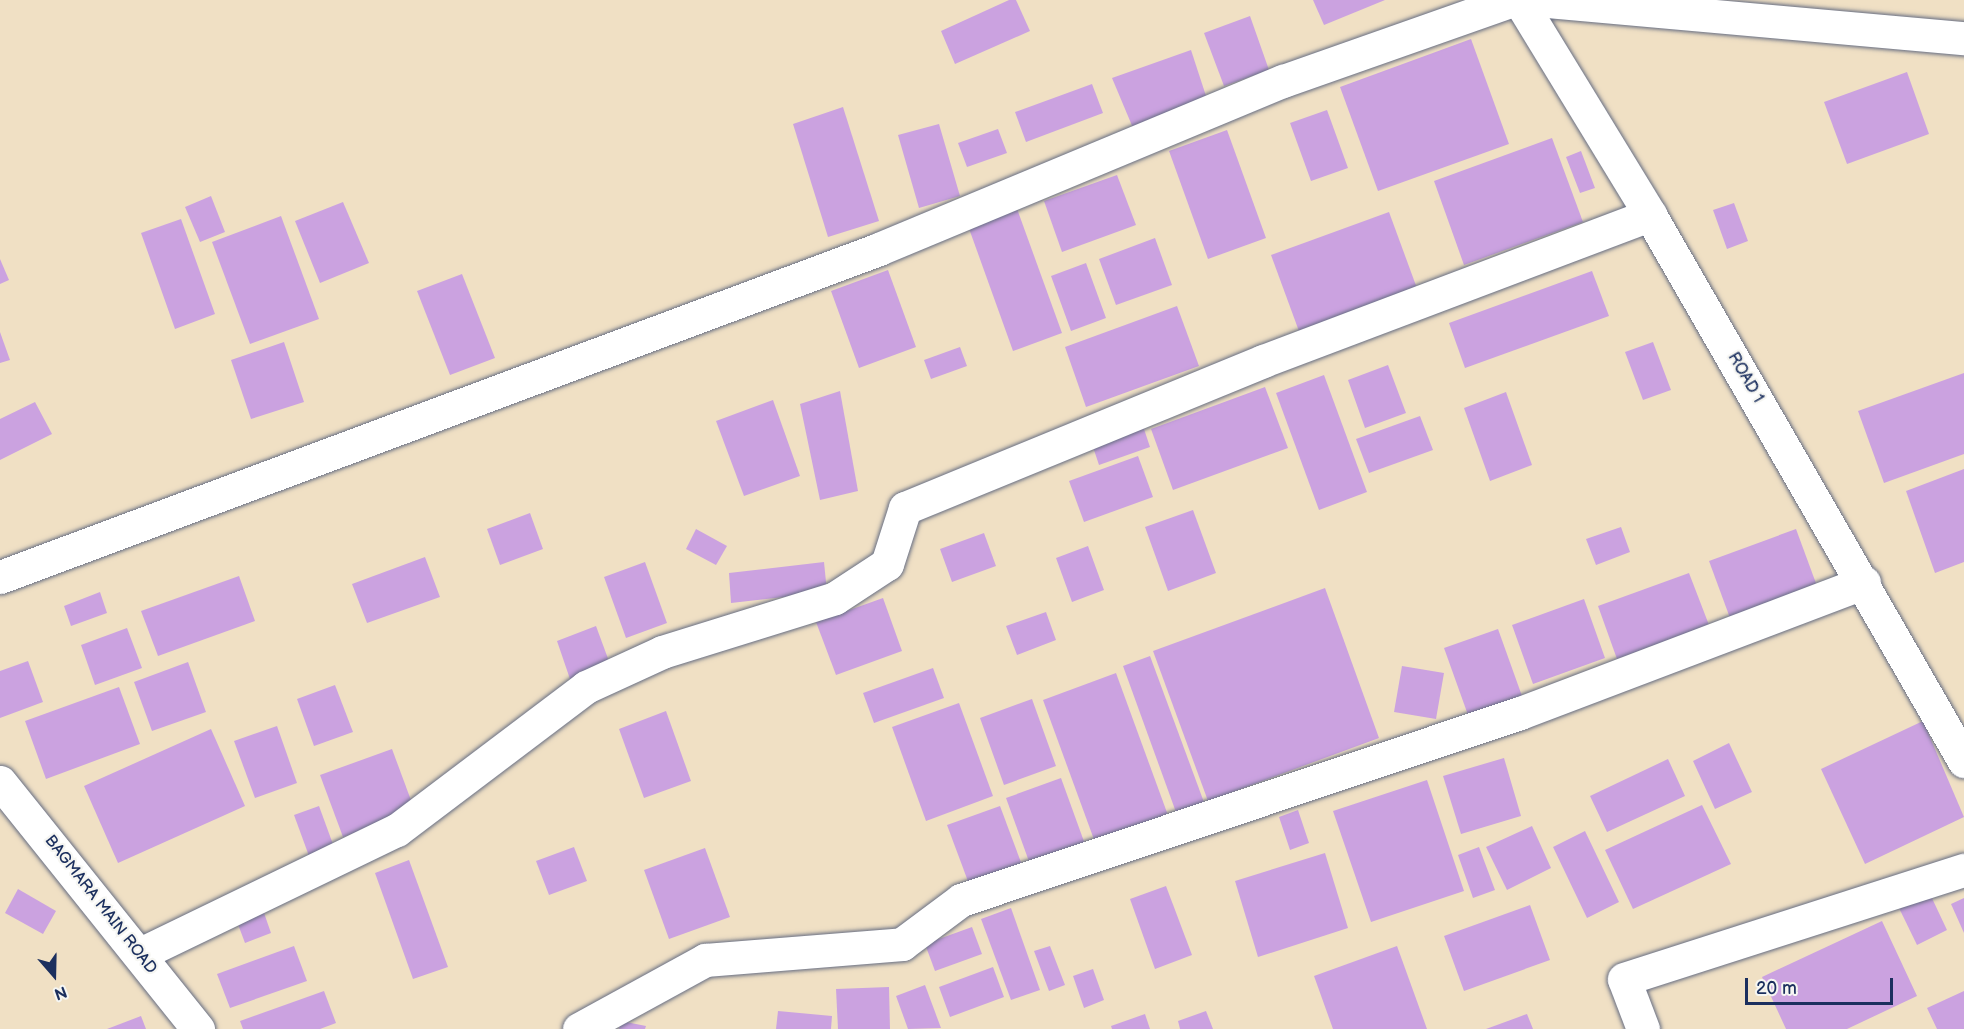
<!DOCTYPE html>
<style>
body{margin:0}
#map{position:relative;width:1964px;height:1029px;overflow:hidden;background:#f0e0c4;font-family:"Balsamiq Sans",sans-serif}
div>[style]{position:absolute}
.building>*{inset:0;background:#cba2e0}
.roads{filter:drop-shadow(0 0 2px #666d82) drop-shadow(0 0 2px #666d82)}
.street>*{height:33px;margin:-16.5px;padding:0 16.5px;transform-origin:16.5px;border-radius:16.5px;background:#fff}
.secondary>*{height:33px;margin:-16.5px;padding:0 16.5px;transform-origin:16.5px;border-radius:16.5px;background:#fff}
span{translate:-50% -50%;white-space:nowrap;text-align:center;line-height:1.15;-webkit-text-stroke:4.5px #f6f6f2;paint-order:stroke}
.street-label{font-size:16px;color:#1b2f5e}
.north{position:absolute;left:24px;top:945px;width:60px;height:60px;-webkit-text-stroke:4px #f6f6f2;paint-order:stroke;rotate:160deg;font-size:16px;font-weight:700;line-height:24px;text-align:center;color:#1b2f5e}
.north::after{content:'';display:block;margin:auto;width:21px;height:27px;background:#1b2f5e;clip-path:polygon(50% 0,100% 100%,50% 72%,0 100%)}
.scale{position:absolute;left:1745px;top:978px;width:148px;height:27px;box-sizing:border-box;border:3px solid #1b2f5e;border-top:0;padding-left:8px;font-size:18px;line-height:21px;white-space:nowrap;color:#1b2f5e;-webkit-text-stroke:4px #f6f6f2;paint-order:stroke}
</style>
<div id="map">
<div class="building">
<i style="clip-path:polygon(1009px 0,1016px 0,1030px 31px,955px 64px,941px 31px)"></i>
<i style="clip-path:polygon(1313px 0,1385px 0,1324px 25px)"></i>
<i style="clip-path:polygon(1250px 16px,1269px 70px,1224px 86px,1204px 33px)"></i>
<i style="clip-path:polygon(1471px 39px,1509px 144px,1378px 191px,1340px 87px)"></i>
<i style="clip-path:polygon(1191px 50px,1207px 99px,1133px 128px,1112px 78px)"></i>
<i style="clip-path:polygon(1907px 72px,1929px 134px,1847px 164px,1824px 102px)"></i>
<i style="clip-path:polygon(1092px 84px,1103px 113px,1026px 142px,1015px 112px)"></i>
<i style="clip-path:polygon(843px 107px,879px 221px,828px 237px,793px 124px)"></i>
<i style="clip-path:polygon(1327px 110px,1348px 168px,1311px 181px,1290px 123px)"></i>
<i style="clip-path:polygon(939px 124px,960px 196px,919px 208px,898px 135px)"></i>
<i style="clip-path:polygon(998px 129px,1007px 153px,967px 167px,958px 143px)"></i>
<i style="clip-path:polygon(1227px 130px,1266px 238px,1208px 259px,1169px 151px)"></i>
<i style="clip-path:polygon(1552px 138px,1583px 222px,1464px 265px,1434px 181px)"></i>
<i style="clip-path:polygon(1581px 151px,1595px 188px,1580px 193px,1566px 157px)"></i>
<i style="clip-path:polygon(1117px 175px,1136px 225px,1062px 252px,1044px 201px)"></i>
<i style="clip-path:polygon(211px 196px,225px 232px,200px 242px,185px 207px)"></i>
<i style="clip-path:polygon(343px 202px,369px 263px,320px 283px,295px 221px)"></i>
<i style="clip-path:polygon(1734px 203px,1748px 241px,1727px 249px,1713px 210px)"></i>
<i style="clip-path:polygon(1016px 206px,1062px 333px,1013px 351px,967px 223px)"></i>
<i style="clip-path:polygon(1389px 212px,1418px 291px,1300px 334px,1271px 255px)"></i>
<i style="clip-path:polygon(281px 216px,319px 319px,250px 344px,212px 242px)"></i>
<i style="clip-path:polygon(181px 219px,215px 314px,175px 329px,141px 233px)"></i>
<i style="clip-path:polygon(1155px 238px,1172px 285px,1116px 305px,1099px 259px)"></i>
<i style="clip-path:polygon(0 259px,9px 280px,0 284px)"></i>
<i style="clip-path:polygon(1086px 263px,1106px 318px,1071px 331px,1051px 276px)"></i>
<i style="clip-path:polygon(888px 270px,916px 347px,859px 368px,831px 291px)"></i>
<i style="clip-path:polygon(1592px 271px,1609px 316px,1465px 368px,1449px 323px)"></i>
<i style="clip-path:polygon(462px 274px,495px 358px,450px 375px,417px 291px)"></i>
<i style="clip-path:polygon(1177px 306px,1199px 366px,1086px 407px,1065px 347px)"></i>
<i style="clip-path:polygon(0 332px,10px 360px,0 363px)"></i>
<i style="clip-path:polygon(284px 342px,304px 402px,251px 419px,231px 360px)"></i>
<i style="clip-path:polygon(1653px 342px,1671px 390px,1643px 400px,1625px 352px)"></i>
<i style="clip-path:polygon(960px 347px,967px 366px,931px 379px,924px 360px)"></i>
<i style="clip-path:polygon(1388px 365px,1406px 413px,1365px 428px,1348px 380px)"></i>
<i style="clip-path:polygon(1964px 373px,1964px 454px,1884px 483px,1858px 411px)"></i>
<i style="clip-path:polygon(1324px 375px,1367px 492px,1319px 510px,1276px 393px)"></i>
<i style="clip-path:polygon(1265px 387px,1288px 448px,1173px 490px,1151px 429px)"></i>
<i style="clip-path:polygon(840px 391px,858px 491px,820px 500px,800px 404px)"></i>
<i style="clip-path:polygon(1506px 392px,1532px 465px,1490px 481px,1464px 408px)"></i>
<i style="clip-path:polygon(773px 400px,800px 476px,744px 496px,716px 421px)"></i>
<i style="clip-path:polygon(35px 402px,52px 434px,0 460px,0 419px)"></i>
<i style="clip-path:polygon(1420px 416px,1433px 450px,1369px 473px,1356px 439px)"></i>
<i style="clip-path:polygon(1143px 426px,1150px 447px,1099px 465px,1092px 444px)"></i>
<i style="clip-path:polygon(1138px 456px,1153px 497px,1084px 522px,1069px 481px)"></i>
<i style="clip-path:polygon(1964px 469px,1964px 562px,1935px 573px,1906px 491px)"></i>
<i style="clip-path:polygon(1193px 510px,1216px 573px,1168px 591px,1145px 527px)"></i>
<i style="clip-path:polygon(530px 513px,543px 549px,500px 565px,487px 529px)"></i>
<i style="clip-path:polygon(1621px 527px,1630px 552px,1596px 565px,1586px 539px)"></i>
<i style="clip-path:polygon(696px 529px,727px 546px,716px 565px,686px 549px)"></i>
<i style="clip-path:polygon(1796px 529px,1817px 586px,1730px 618px,1709px 561px)"></i>
<i style="clip-path:polygon(984px 533px,996px 566px,952px 582px,940px 549px)"></i>
<i style="clip-path:polygon(1088px 546px,1104px 590px,1072px 602px,1056px 558px)"></i>
<i style="clip-path:polygon(425px 557px,440px 597px,367px 623px,352px 584px)"></i>
<i style="clip-path:polygon(645px 562px,667px 623px,626px 638px,604px 577px)"></i>
<i style="clip-path:polygon(824px 562px,827px 592px,731px 603px,729px 573px)"></i>
<i style="clip-path:polygon(1689px 573px,1709px 625px,1617px 659px,1598px 606px)"></i>
<i style="clip-path:polygon(239px 576px,255px 621px,158px 656px,141px 611px)"></i>
<i style="clip-path:polygon(1325px 588px,1379px 738px,1208px 801px,1153px 651px)"></i>
<i style="clip-path:polygon(100px 592px,107px 613px,71px 626px,64px 606px)"></i>
<i style="clip-path:polygon(883px 598px,902px 651px,836px 675px,816px 622px)"></i>
<i style="clip-path:polygon(1584px 599px,1605px 658px,1533px 684px,1512px 625px)"></i>
<i style="clip-path:polygon(1046px 612px,1056px 640px,1017px 655px,1006px 626px)"></i>
<i style="clip-path:polygon(596px 626px,610px 664px,570px 679px,557px 641px)"></i>
<i style="clip-path:polygon(127px 628px,142px 668px,95px 685px,81px 645px)"></i>
<i style="clip-path:polygon(1498px 629px,1522px 696px,1468px 715px,1444px 648px)"></i>
<i style="clip-path:polygon(1150px 656px,1205px 805px,1177px 815px,1123px 666px)"></i>
<i style="clip-path:polygon(28px 661px,43px 702px,0 718px,0 671px)"></i>
<i style="clip-path:polygon(188px 662px,206px 712px,152px 731px,134px 682px)"></i>
<i style="clip-path:polygon(1402px 666px,1444px 673px,1436px 719px,1394px 712px)"></i>
<i style="clip-path:polygon(933px 668px,944px 698px,874px 723px,863px 693px)"></i>
<i style="clip-path:polygon(1116px 673px,1169px 818px,1096px 845px,1043px 700px)"></i>
<i style="clip-path:polygon(335px 685px,353px 732px,314px 746px,297px 699px)"></i>
<i style="clip-path:polygon(119px 687px,140px 744px,46px 779px,25px 721px)"></i>
<i style="clip-path:polygon(1032px 699px,1056px 766px,1004px 785px,980px 718px)"></i>
<i style="clip-path:polygon(959px 703px,993px 796px,926px 821px,892px 727px)"></i>
<i style="clip-path:polygon(666px 711px,691px 781px,644px 798px,619px 729px)"></i>
<i style="clip-path:polygon(1923px 721px,1964px 817px,1865px 864px,1821px 769px)"></i>
<i style="clip-path:polygon(277px 726px,297px 783px,255px 798px,234px 741px)"></i>
<i style="clip-path:polygon(211px 729px,245px 806px,118px 863px,84px 786px)"></i>
<i style="clip-path:polygon(1729px 743px,1752px 792px,1715px 809px,1693px 761px)"></i>
<i style="clip-path:polygon(392px 749px,415px 811px,343px 837px,320px 775px)"></i>
<i style="clip-path:polygon(1504px 758px,1521px 816px,1461px 834px,1443px 776px)"></i>
<i style="clip-path:polygon(1668px 759px,1685px 796px,1607px 832px,1590px 796px)"></i>
<i style="clip-path:polygon(1061px 778px,1086px 847px,1031px 867px,1006px 798px)"></i>
<i style="clip-path:polygon(1427px 780px,1464px 891px,1371px 922px,1333px 811px)"></i>
<i style="clip-path:polygon(1702px 805px,1731px 864px,1633px 909px,1605px 850px)"></i>
<i style="clip-path:polygon(319px 806px,334px 847px,309px 856px,294px 815px)"></i>
<i style="clip-path:polygon(1000px 806px,1022px 865px,969px 884px,947px 825px)"></i>
<i style="clip-path:polygon(1298px 810px,1309px 843px,1290px 850px,1279px 817px)"></i>
<i style="clip-path:polygon(1532px 826px,1551px 868px,1507px 890px,1486px 847px)"></i>
<i style="clip-path:polygon(1585px 831px,1619px 902px,1587px 918px,1553px 847px)"></i>
<i style="clip-path:polygon(574px 847px,587px 881px,549px 895px,536px 861px)"></i>
<i style="clip-path:polygon(1479px 847px,1495px 890px,1473px 898px,1458px 855px)"></i>
<i style="clip-path:polygon(705px 848px,730px 917px,669px 939px,644px 870px)"></i>
<i style="clip-path:polygon(1325px 853px,1348px 928px,1258px 957px,1235px 881px)"></i>
<i style="clip-path:polygon(409px 860px,448px 967px,413px 979px,375px 873px)"></i>
<i style="clip-path:polygon(1166px 886px,1192px 955px,1155px 969px,1130px 899px)"></i>
<i style="clip-path:polygon(18px 889px,56px 911px,43px 934px,5px 913px)"></i>
<i style="clip-path:polygon(1930px 894px,1947px 930px,1917px 945px,1899px 908px)"></i>
<i style="clip-path:polygon(1964px 898px,1964px 933px,1951px 904px)"></i>
<i style="clip-path:polygon(1530px 905px,1550px 960px,1464px 991px,1444px 936px)"></i>
<i style="clip-path:polygon(1011px 908px,1040px 990px,1011px 1000px,981px 919px)"></i>
<i style="clip-path:polygon(263px 910px,271px 933px,245px 943px,236px 919px)"></i>
<i style="clip-path:polygon(1882px 921px,1917px 996px,1847px 1029px,1786px 1029px,1762px 977px)"></i>
<i style="clip-path:polygon(972px 927px,982px 954px,935px 971px,925px 944px)"></i>
<i style="clip-path:polygon(294px 946px,307px 981px,230px 1008px,217px 974px)"></i>
<i style="clip-path:polygon(1050px 946px,1065px 985px,1049px 991px,1034px 951px)"></i>
<i style="clip-path:polygon(1397px 946px,1427px 1029px,1333px 1029px,1314px 976px)"></i>
<i style="clip-path:polygon(993px 967px,1004px 997px,950px 1017px,939px 987px)"></i>
<i style="clip-path:polygon(1093px 969px,1104px 1000px,1084px 1008px,1073px 976px)"></i>
<i style="clip-path:polygon(925px 985px,941px 1028px,908px 1029px,896px 996px)"></i>
<i style="clip-path:polygon(889px 987px,890px 1029px,838px 1029px,836px 989px)"></i>
<i style="clip-path:polygon(324px 991px,336px 1023px,320px 1029px,243px 1029px,240px 1021px)"></i>
<i style="clip-path:polygon(1964px 991px,1964px 1029px,1937px 1029px,1927px 1008px)"></i>
<i style="clip-path:polygon(778px 1011px,832px 1016px,831px 1029px,776px 1029px)"></i>
<i style="clip-path:polygon(1206px 1011px,1213px 1029px,1180px 1029px,1178px 1021px)"></i>
<i style="clip-path:polygon(1145px 1014px,1150px 1029px,1112px 1029px,1111px 1026px)"></i>
<i style="clip-path:polygon(1527px 1014px,1533px 1029px,1486px 1029px)"></i>
<i style="clip-path:polygon(141px 1016px,146px 1029px,107px 1029px)"></i>
<i style="clip-path:polygon(621px 1021px,646px 1026px,645px 1029px,619px 1029px)"></i>
</div>
<div class="roads">
<div class="street">
<i style="left:1519px;top:0;width:252px;rotate:58.6deg"></i>
<i style="left:1650px;top:215px;width:630px;rotate:60.1deg"></i>
<i style="left:1536px;top:0;width:430px;rotate:5.1deg"></i>
<i style="left:0;top:577px;width:938px;rotate:-20.46deg"></i>
<i style="left:879px;top:249px;width:438px;rotate:-22.6deg"></i>
<i style="left:1283px;top:81px;width:244px;rotate:-19.4deg"></i>
<i style="left:140px;top:954px;width:285px;rotate:-25.8deg"></i>
<i style="left:397px;top:830px;width:237px;rotate:-37.1deg"></i>
<i style="left:586px;top:687px;width:84px;rotate:-24.7deg"></i>
<i style="left:662px;top:652px;width:181px;rotate:-17.3deg"></i>
<i style="left:835px;top:598px;width:62px;rotate:-33.2deg"></i>
<i style="left:887px;top:564px;width:59px;rotate:-72.2deg"></i>
<i style="left:905px;top:508px;width:387px;rotate:-22.3deg"></i>
<i style="left:1263px;top:361px;width:414px;rotate:-20.7deg"></i>
<i style="left:579px;top:1029px;width:144px;rotate:-28.7deg"></i>
<i style="left:705px;top:960px;width:198px;rotate:-4.6deg"></i>
<i style="left:902px;top:944px;width:74px;rotate:-36.7deg"></i>
<i style="left:961px;top:900px;width:589px;rotate:-18.5deg"></i>
<i style="left:1520px;top:713px;width:368px;rotate:-20.8deg"></i>
<i style="left:1643px;top:1029px;width:53px;rotate:-110.8deg"></i>
<i style="left:1624px;top:979px;width:357px;rotate:-17.8deg"></i>
</div>
<div class="secondary">
<i style="left:0;top:782px;width:317px;rotate:51.3deg"></i>
</div>
</div>
<div class="street-label">
<span style="left:1745px;top:378px;rotate:60deg">ROAD 1</span>
<span style="left:100px;top:905px;rotate:52deg">BAGMARA MAIN ROAD</span>
</div>
<div class="north">N</div>
<div class="scale">20 m</div>
</div>
